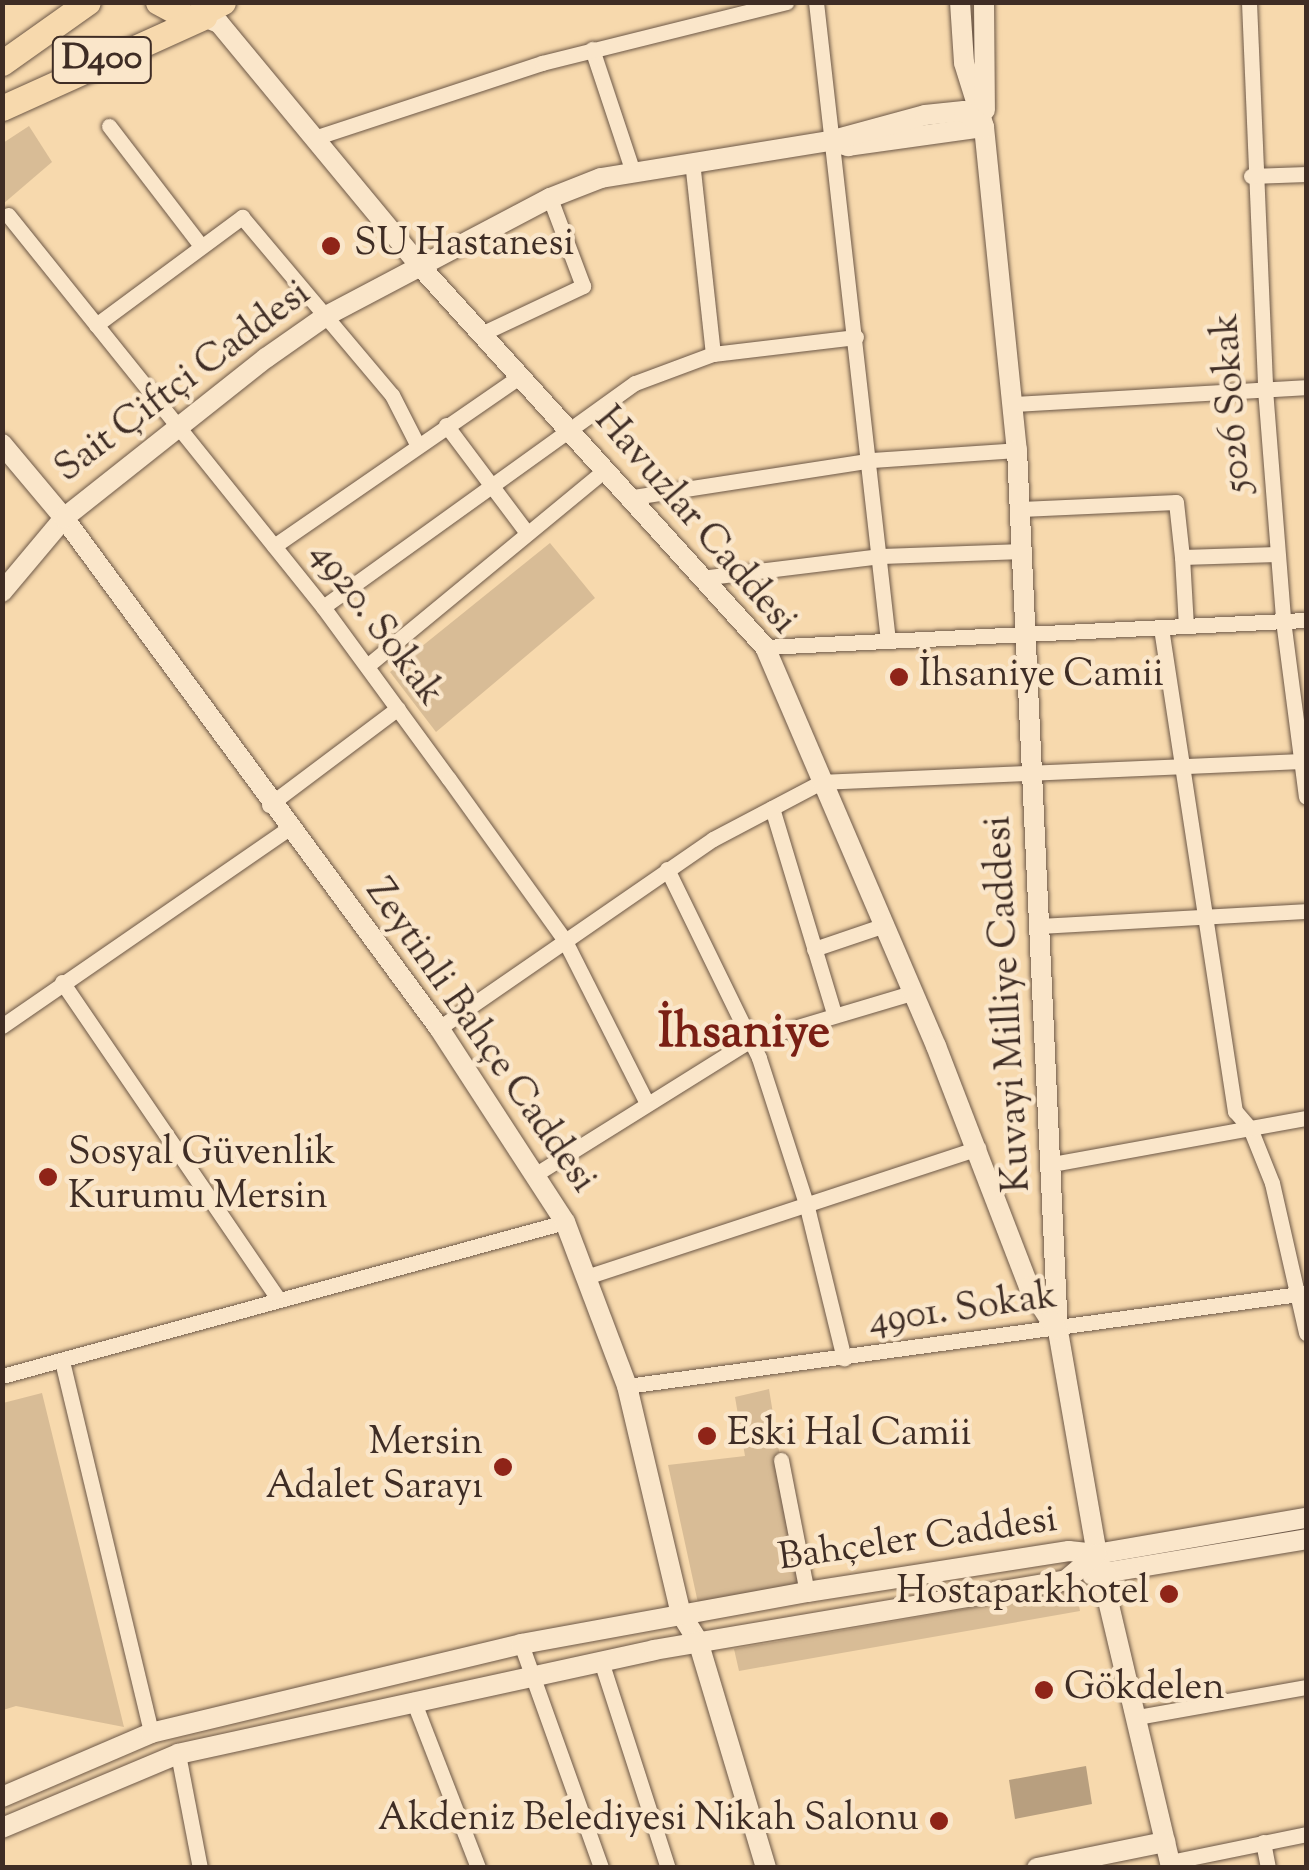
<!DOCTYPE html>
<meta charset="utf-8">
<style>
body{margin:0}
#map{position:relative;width:1309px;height:1870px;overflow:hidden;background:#f7d9ad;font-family:"Sorts Mill Goudy",serif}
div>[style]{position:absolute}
.green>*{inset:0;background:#d8bc96}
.water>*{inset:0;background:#b89f7f}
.roads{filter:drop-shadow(0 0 2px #6d5847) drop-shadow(0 0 2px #6d5847)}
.minor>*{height:15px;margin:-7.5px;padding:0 7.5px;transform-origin:7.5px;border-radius:7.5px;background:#fae6ca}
.tertiary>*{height:20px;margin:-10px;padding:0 10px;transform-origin:10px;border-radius:10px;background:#fae6ca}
.trunk>*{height:25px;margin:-12.5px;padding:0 12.5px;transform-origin:12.5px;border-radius:12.5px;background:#f7d9ad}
.dots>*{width:28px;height:28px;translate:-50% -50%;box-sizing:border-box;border:5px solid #fae6ca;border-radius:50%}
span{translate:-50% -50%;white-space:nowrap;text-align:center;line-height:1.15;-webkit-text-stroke:9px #fae6ca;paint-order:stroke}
.shield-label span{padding:2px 8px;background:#fae6ca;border:2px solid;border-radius:8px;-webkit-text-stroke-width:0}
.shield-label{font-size:35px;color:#3f2d25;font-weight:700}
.poi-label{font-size:38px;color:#3f2d25}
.left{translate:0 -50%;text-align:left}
.right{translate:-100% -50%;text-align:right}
.street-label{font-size:38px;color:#3f2d25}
.district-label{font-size:48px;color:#7a1f14;font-weight:700}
.frame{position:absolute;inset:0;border:5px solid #3f2d25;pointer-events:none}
</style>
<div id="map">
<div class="green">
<i style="clip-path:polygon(29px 126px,52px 162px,3px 204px,3px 143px)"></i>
<i style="clip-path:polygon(550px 543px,595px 598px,436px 732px,390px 672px)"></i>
<i style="clip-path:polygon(769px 1389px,801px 1587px,698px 1603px,668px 1465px,745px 1456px,735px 1397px)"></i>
<i style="clip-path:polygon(42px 1393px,124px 1727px,16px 1706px,3px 1710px,3px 1403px)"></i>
<i style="clip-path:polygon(1076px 1590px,1080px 1611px,739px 1671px,734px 1649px)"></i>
</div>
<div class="water">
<i style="clip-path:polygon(1086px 1766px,1092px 1804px,1015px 1819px,1009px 1780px)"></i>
</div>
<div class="roads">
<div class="minor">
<i style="left:816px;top:2px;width:643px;rotate:83.57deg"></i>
<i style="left:1249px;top:2px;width:387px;rotate:87.6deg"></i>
<i style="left:1265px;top:389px;width:232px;rotate:85.5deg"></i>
<i style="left:1283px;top:620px;width:178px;rotate:82.6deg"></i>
<i style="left:592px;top:49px;width:130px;rotate:71.6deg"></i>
<i style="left:109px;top:126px;width:151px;rotate:52.5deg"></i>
<i style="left:314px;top:138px;width:240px;rotate:-18.2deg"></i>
<i style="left:542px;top:63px;width:252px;rotate:-14deg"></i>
<i style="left:692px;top:161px;width:194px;rotate:83.8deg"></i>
<i style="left:1251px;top:176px;width:55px;rotate:-2.1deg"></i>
<i style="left:8px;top:215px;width:503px;rotate:51.22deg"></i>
<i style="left:323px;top:607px;width:213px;rotate:53.8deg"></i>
<i style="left:449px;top:779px;width:197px;rotate:54.3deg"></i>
<i style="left:564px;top:939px;width:184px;rotate:63.2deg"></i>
<i style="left:96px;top:325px;width:182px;rotate:-36.5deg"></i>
<i style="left:242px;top:217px;width:233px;rotate:49.9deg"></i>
<i style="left:392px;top:395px;width:55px;rotate:63deg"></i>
<i style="left:481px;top:334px;width:113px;rotate:-25.2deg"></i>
<i style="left:583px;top:286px;width:94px;rotate:-110.6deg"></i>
<i style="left:1013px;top:404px;width:293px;rotate:-3.3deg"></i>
<i style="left:446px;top:425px;width:135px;rotate:53.1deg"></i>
<i style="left:627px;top:498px;width:248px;rotate:-8.8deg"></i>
<i style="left:872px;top:460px;width:145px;rotate:-3.9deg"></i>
<i style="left:1021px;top:509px;width:155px;rotate:-2.6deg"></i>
<i style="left:1176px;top:502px;width:55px;rotate:83.8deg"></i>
<i style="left:1182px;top:557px;width:95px;rotate:-1.8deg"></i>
<i style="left:274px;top:546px;width:298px;rotate:-34.6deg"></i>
<i style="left:1182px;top:557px;width:69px;rotate:86.7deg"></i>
<i style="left:701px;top:578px;width:181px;rotate:-7deg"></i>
<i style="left:881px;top:556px;width:142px;rotate:-2deg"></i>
<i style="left:323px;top:607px;width:384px;rotate:-35.7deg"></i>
<i style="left:635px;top:383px;width:83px;rotate:-20.4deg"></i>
<i style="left:713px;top:354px;width:144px;rotate:-6.8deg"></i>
<i style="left:1161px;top:628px;width:489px;rotate:81.3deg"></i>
<i style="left:1235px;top:1111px;width:23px;rotate:49deg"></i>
<i style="left:1250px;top:1128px;width:59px;rotate:68.2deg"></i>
<i style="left:1272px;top:1183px;width:154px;rotate:77.2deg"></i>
<i style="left:765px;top:647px;width:542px;rotate:-2.86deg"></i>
<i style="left:367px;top:666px;width:305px;rotate:-39.5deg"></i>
<i style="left:269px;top:805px;width:161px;rotate:-36.9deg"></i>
<i style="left:772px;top:808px;width:215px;rotate:73.2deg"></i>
<i style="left:667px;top:869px;width:210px;rotate:64deg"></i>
<i style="left:759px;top:1058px;width:157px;rotate:72.1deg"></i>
<i style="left:807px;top:1207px;width:156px;rotate:76.3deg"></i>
<i style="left:1038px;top:926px;width:268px;rotate:-3.2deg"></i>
<i style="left:814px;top:949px;width:72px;rotate:-18.7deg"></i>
<i style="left:62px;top:982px;width:385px;rotate:55.7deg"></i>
<i style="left:2px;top:1026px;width:347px;rotate:-34.6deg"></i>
<i style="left:439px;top:1028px;width:333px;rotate:-34.6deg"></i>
<i style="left:713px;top:839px;width:122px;rotate:-27.8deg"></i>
<i style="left:821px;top:782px;width:485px;rotate:-2.5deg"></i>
<i style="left:1052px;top:1164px;width:258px;rotate:-10.3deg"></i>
<i style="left:536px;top:1174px;width:249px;rotate:-32deg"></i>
<i style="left:747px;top:1042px;width:171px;rotate:-16.6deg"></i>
<i style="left:586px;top:1277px;width:413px;rotate:-18.2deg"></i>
<i style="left:62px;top:1361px;width:382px;rotate:76.5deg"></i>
<i style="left:2px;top:1376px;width:584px;rotate:-15.3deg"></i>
<i style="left:627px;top:1386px;width:685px;rotate:-7.8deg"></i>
<i style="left:781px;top:1460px;width:135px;rotate:78.9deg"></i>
<i style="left:521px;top:1644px;width:238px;rotate:70.3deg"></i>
<i style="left:601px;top:1661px;width:218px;rotate:72.1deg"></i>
<i style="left:413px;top:1700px;width:180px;rotate:68.8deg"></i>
<i style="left:1137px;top:1717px;width:172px;rotate:-10.1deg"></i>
<i style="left:178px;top:1754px;width:116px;rotate:79.1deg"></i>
<i style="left:1263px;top:1842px;width:26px;rotate:79deg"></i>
<i style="left:1170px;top:1862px;width:139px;rotate:-11.6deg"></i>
</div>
<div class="tertiary">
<i style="left:960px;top:2px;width:61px;rotate:86.2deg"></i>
<i style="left:964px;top:63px;width:67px;rotate:72.6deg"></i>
<i style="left:984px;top:127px;width:325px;rotate:84.2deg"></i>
<i style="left:1017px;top:450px;width:882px;rotate:87.34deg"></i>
<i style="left:1058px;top:1331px;width:226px;rotate:80.1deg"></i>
<i style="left:1097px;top:1554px;width:323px;rotate:76.7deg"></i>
<i style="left:984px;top:2px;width:108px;rotate:89.5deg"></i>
<i style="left:204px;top:17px;width:16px;rotate:22deg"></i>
<i style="left:219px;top:23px;width:314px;rotate:50.4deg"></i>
<i style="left:419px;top:265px;width:515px;rotate:47.83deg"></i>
<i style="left:765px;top:647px;width:434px;rotate:66.8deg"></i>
<i style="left:936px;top:1046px;width:258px;rotate:68.9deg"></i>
<i style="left:1029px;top:1287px;width:50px;rotate:57.3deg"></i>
<i style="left:830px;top:141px;width:19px;rotate:16deg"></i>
<i style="left:848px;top:146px;width:137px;rotate:-8deg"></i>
<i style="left:2px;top:444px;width:97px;rotate:50deg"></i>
<i style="left:64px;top:518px;width:633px;rotate:53.67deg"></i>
<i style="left:439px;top:1028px;width:231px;rotate:57deg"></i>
<i style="left:565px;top:1222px;width:175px;rotate:69.3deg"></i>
<i style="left:627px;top:1386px;width:234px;rotate:76.7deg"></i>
<i style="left:681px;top:1614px;width:32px;rotate:58deg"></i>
<i style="left:698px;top:1641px;width:237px;rotate:73.3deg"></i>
<i style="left:2px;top:592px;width:97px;rotate:-50deg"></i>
<i style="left:64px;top:518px;width:258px;rotate:-38.4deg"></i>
<i style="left:266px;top:358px;width:73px;rotate:-35deg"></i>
<i style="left:326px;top:316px;width:253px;rotate:-27.8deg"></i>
<i style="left:550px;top:198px;width:55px;rotate:-21.4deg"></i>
<i style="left:601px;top:178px;width:232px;rotate:-9.2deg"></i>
<i style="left:830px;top:141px;width:98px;rotate:-15.3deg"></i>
<i style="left:925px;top:115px;width:39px;rotate:-6deg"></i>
<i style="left:964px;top:111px;width:26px;rotate:39deg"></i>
<i style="left:1092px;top:1575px;width:217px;rotate:-9.5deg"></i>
<i style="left:2px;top:1797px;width:162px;rotate:-23.2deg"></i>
<i style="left:151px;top:1733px;width:381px;rotate:-13.5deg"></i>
<i style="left:521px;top:1644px;width:291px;rotate:-10.3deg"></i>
<i style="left:807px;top:1592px;width:265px;rotate:-8.9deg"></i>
<i style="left:1069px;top:1551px;width:28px;rotate:6deg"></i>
<i style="left:1097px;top:1554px;width:212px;rotate:-9.8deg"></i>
<i style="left:2px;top:1828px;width:191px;rotate:-22.8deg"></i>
<i style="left:178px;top:1754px;width:487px;rotate:-12.3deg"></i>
<i style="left:654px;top:1650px;width:418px;rotate:-9.6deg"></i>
<i style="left:1066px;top:1580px;width:40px;rotate:-40deg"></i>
<i style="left:1037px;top:1868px;width:131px;rotate:-11.5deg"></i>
</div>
<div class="trunk">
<i style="left:158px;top:2px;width:36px;rotate:28deg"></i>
<i style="left:190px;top:19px;width:37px;rotate:-27deg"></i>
<i style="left:2px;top:63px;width:105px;rotate:-35.3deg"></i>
<i style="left:2px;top:108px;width:222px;rotate:-24.3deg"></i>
</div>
</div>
<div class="dots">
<i style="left:331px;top:246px;background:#8f2418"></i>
<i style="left:899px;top:677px;background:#8f2418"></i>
<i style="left:48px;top:1177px;background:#8f2418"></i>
<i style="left:707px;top:1436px;background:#8f2418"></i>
<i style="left:503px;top:1467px;background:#8f2418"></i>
<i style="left:1169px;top:1594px;background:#8f2418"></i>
<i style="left:1044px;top:1690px;background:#8f2418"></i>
<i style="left:939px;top:1821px;background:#8f2418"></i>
</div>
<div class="shield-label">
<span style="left:102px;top:60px">D400</span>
</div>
<div class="poi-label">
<span class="left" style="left:354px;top:246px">SU Hastanesi</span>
<span class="left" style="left:919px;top:677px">İhsaniye Camii</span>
<span class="left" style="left:68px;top:1177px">Sosyal Güvenlik<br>Kurumu Mersin</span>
<span class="left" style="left:727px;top:1436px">Eski Hal Camii</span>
<span class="right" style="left:483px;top:1467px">Mersin<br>Adalet Sarayı</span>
<span class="right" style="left:1149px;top:1594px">Hostaparkhotel</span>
<span class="left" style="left:1064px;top:1690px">Gökdelen</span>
<span class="right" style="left:919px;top:1821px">Akdeniz Belediyesi Nikah Salonu</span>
</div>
<div class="street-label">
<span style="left:184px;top:383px;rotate:-37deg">Sait Çiftçi Caddesi</span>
<span style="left:1234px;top:403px;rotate:-94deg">5026 Sokak</span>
<span style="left:694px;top:522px;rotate:49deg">Havuzlar Caddesi</span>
<span style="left:375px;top:625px;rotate:53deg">4920. Sokak</span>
<span style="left:1010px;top:1004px;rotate:-93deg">Kuvayi Milliye Caddesi</span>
<span style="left:479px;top:1037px;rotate:55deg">Zeytinli Bahçe Caddesi</span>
<span style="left:963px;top:1311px;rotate:-8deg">4901. Sokak</span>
<span style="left:918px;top:1541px;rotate:-8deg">Bahçeler Caddesi</span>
</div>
<div class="district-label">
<span style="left:744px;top:1035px">İhsaniye</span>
</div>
<div class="frame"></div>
</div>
